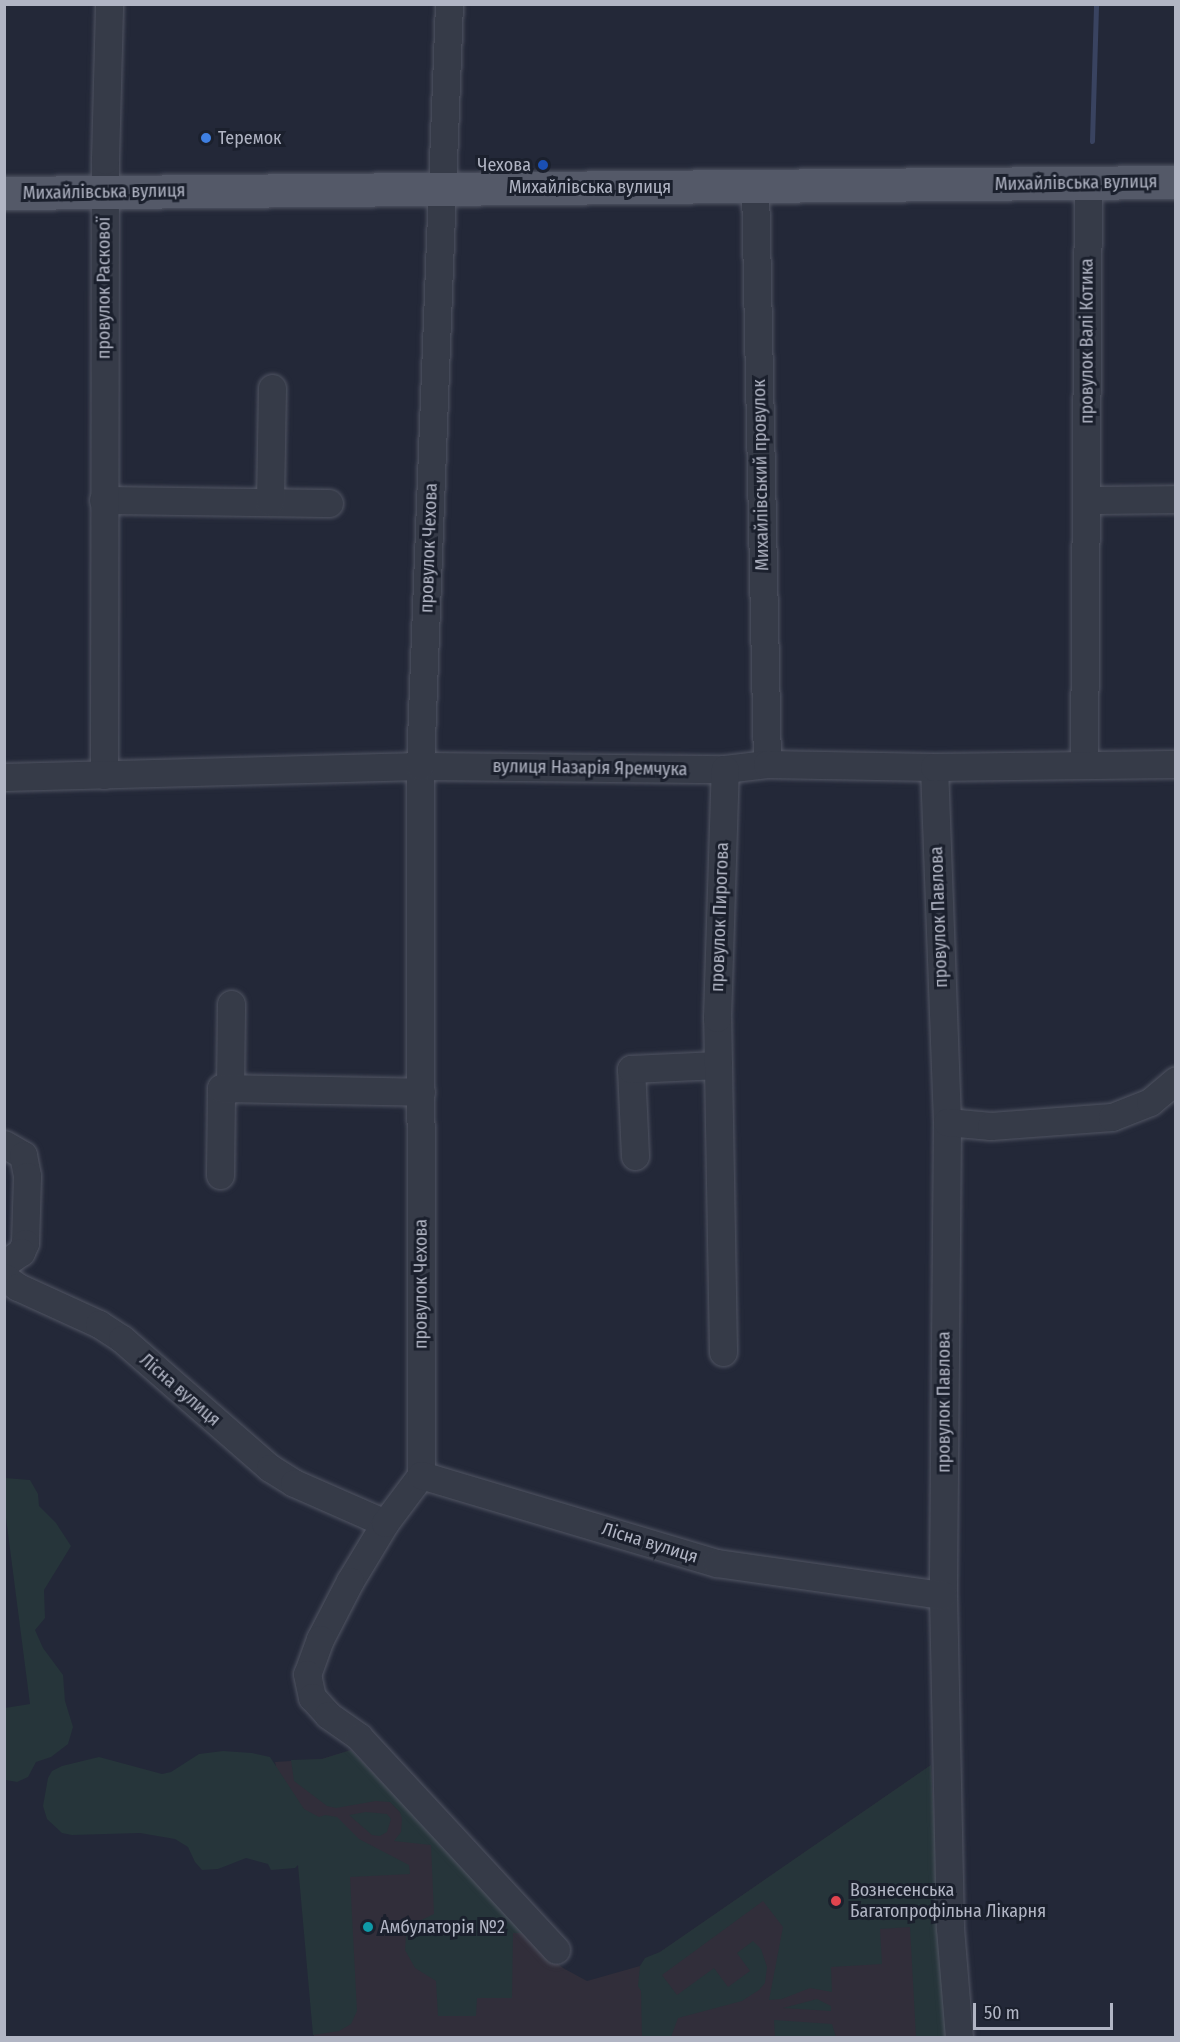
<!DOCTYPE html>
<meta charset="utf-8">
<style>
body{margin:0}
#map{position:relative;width:1180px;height:2042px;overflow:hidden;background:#232838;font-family:"Fira Sans Condensed",sans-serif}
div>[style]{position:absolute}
.medical>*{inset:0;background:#312e3a}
.green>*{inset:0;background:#26353a}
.stream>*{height:5px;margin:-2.5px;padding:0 2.5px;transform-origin:2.5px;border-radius:2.5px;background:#394360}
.roads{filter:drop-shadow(0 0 2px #515563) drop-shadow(0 0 2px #515563)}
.minor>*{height:27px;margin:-13.5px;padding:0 13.5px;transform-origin:13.5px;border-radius:13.5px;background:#363b48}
.major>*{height:33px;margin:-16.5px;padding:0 16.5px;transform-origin:16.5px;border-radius:16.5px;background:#545968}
.dots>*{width:16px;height:16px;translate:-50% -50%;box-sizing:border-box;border:3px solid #1b202d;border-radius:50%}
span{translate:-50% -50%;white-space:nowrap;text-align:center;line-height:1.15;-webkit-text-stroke:6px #1b202d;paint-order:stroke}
.poi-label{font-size:18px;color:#b1b5c4}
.left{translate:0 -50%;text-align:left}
.right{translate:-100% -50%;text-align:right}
.street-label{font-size:18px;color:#b1b5c4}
.frame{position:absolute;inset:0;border:6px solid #b1b5c4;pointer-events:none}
.scale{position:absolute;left:973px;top:2003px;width:140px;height:27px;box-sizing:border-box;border:3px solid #b1b5c4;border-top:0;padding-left:8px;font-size:18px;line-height:21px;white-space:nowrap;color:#b1b5c4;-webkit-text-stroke:4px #1b202d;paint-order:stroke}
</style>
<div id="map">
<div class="medical">
<i style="clip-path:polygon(351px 1750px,543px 1951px,563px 1968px,587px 1981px,640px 1966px,931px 1765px,946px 2037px,314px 2037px,299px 1869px,275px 1762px,322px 1759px)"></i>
</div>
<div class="green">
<i style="clip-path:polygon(5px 1478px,30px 1480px,38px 1494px,39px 1506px,56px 1523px,71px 1546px,44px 1590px,45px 1618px,35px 1630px,43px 1648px,63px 1675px,65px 1701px,73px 1727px,68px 1744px,51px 1757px,36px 1762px,28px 1777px,17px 1782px,6px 1780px,5px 1708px,30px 1704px,5px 1510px)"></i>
<i style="clip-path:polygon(351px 1750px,526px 1933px,513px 1933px,512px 1998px,477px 1998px,476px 2016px,438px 2016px,436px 1981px,415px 1968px,405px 1950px,406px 1936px,411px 1925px,434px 1914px,431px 1845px,394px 1841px,401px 1832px,402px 1819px,400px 1812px,390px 1802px,376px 1801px,336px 1808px,327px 1806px,294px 1781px,291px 1760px,322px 1759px)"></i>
<i style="clip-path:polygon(223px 1751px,252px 1753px,270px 1757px,304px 1809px,319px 1817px,325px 1815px,337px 1817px,359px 1839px,409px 1865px,410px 1874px,350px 1877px,357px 2011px,351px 2024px,339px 2031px,313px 2035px,298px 1865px,295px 1868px,271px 1870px,268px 1864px,246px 1858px,218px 1869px,202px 1870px,195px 1862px,188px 1847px,175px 1839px,140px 1833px,72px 1835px,62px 1833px,47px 1819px,43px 1806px,48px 1778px,52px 1771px,62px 1766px,99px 1757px,162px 1774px,171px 1772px,199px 1754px)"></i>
<i style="clip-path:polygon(931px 1765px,946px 2037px,916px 2037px,910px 1927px,880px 1929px,882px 1964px,831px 1967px,832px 1992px,810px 1988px,782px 1999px,769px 2000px,783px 1927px,763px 1901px,662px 1975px,677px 1995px,714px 1968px,728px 1987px,750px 1971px,737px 1953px,753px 1941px,761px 1949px,767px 1967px,765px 1983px,759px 1990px,742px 2001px,678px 2018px,671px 2037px,642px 2037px,641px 1991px,638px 1986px,640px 1966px,645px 1958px,660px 1952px)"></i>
<i style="clip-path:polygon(366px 1812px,387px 1814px,391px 1819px,387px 1832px,380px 1836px,372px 1835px,349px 1815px)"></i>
<i style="clip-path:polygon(817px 1999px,831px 2006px,831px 2011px,783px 2008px)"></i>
<i style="clip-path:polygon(774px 2020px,832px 2024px,836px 2037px,775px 2037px)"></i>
</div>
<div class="stream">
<i style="left:1092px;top:141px;width:137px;rotate:-88.3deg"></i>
</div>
<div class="roads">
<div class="minor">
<i style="left:755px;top:186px;width:578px;rotate:88.81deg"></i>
<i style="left:103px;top:500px;width:226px;rotate:0.8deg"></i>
<i style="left:1086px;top:500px;width:90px;rotate:-0.6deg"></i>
<i style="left:270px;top:502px;width:114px;rotate:-89deg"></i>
<i style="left:1084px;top:765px;width:582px;rotate:-89.61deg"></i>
<i style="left:934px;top:767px;width:355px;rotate:87.9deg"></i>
<i style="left:947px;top:1122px;width:473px;rotate:90.5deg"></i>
<i style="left:943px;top:1595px;width:333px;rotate:88.8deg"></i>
<i style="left:950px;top:1928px;width:110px;rotate:85.3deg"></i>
<i style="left:104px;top:775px;width:615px;rotate:-89.91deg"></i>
<i style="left:105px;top:160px;width:156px;rotate:-88.5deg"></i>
<i style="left:4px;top:777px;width:416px;rotate:-1.5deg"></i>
<i style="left:420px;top:766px;width:305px;rotate:0.6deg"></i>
<i style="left:725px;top:769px;width:42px;rotate:-6.8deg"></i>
<i style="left:767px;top:764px;width:167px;rotate:1deg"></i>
<i style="left:934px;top:767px;width:242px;rotate:-0.7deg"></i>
<i style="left:230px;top:1089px;width:85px;rotate:-89.3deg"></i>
<i style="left:947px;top:1122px;width:44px;rotate:5.2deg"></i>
<i style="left:991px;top:1126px;width:121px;rotate:-4.3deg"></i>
<i style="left:1112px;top:1117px;width:41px;rotate:-21.5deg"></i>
<i style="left:1150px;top:1102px;width:34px;rotate:-40deg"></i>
<i style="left:4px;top:1144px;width:22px;rotate:30deg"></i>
<i style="left:23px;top:1155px;width:21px;rotate:79deg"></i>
<i style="left:27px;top:1176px;width:67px;rotate:91.7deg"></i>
<i style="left:25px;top:1243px;width:10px;rotate:114deg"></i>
<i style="left:21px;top:1252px;width:21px;rotate:145deg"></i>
<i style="left:635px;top:1156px;width:87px;rotate:-92.6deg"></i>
<i style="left:631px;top:1069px;width:87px;rotate:-2.6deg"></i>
<i style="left:220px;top:1175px;width:87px;rotate:-89.3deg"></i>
<i style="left:221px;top:1088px;width:200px;rotate:1.1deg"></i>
<i style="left:4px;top:1277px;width:17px;rotate:36deg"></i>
<i style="left:18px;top:1287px;width:89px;rotate:24.6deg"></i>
<i style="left:99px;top:1324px;width:27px;rotate:33deg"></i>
<i style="left:122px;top:1339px;width:196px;rotate:41.1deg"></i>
<i style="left:270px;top:1468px;width:28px;rotate:32deg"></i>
<i style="left:294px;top:1483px;width:99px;rotate:23.7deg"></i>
<i style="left:385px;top:1523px;width:68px;rotate:121.1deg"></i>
<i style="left:350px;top:1581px;width:65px;rotate:117.3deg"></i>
<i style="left:320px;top:1639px;width:37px;rotate:110deg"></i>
<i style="left:307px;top:1674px;width:24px;rotate:78deg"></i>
<i style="left:312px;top:1697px;width:24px;rotate:48deg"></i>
<i style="left:328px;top:1715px;width:38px;rotate:35deg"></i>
<i style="left:359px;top:1737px;width:290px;rotate:47.2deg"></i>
<i style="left:723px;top:1352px;width:334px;rotate:-91deg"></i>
<i style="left:717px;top:1018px;width:249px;rotate:-88.2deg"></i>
<i style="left:421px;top:1475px;width:709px;rotate:-90.08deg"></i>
<i style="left:420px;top:766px;width:763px;rotate:-87.82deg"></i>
<i style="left:385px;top:1523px;width:60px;rotate:-53.1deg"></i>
<i style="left:421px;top:1475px;width:309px;rotate:16.6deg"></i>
<i style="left:717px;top:1563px;width:228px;rotate:8.1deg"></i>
</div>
<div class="major">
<i style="left:4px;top:193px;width:1172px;rotate:-0.54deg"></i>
</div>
</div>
<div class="dots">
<i style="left:206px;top:138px;background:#3f7fe0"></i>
<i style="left:543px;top:165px;background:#1a4fb4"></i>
<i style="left:836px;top:1901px;background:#e0444e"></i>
<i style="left:368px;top:1927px;background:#0f9aa8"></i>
</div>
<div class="poi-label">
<span class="left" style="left:218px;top:138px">Теремок</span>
<span class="right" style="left:531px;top:165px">Чехова</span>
<span class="left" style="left:850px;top:1901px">Вознесенська<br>Багатопрофільна Лікарня</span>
<span class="left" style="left:380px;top:1927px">Амбулаторія №2</span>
</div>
<div class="street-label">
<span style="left:1076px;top:183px;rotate:-1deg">Михайлівська вулиця</span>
<span style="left:590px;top:187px">Михайлівська вулиця</span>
<span style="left:104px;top:192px;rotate:-1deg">Михайлівська вулиця</span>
<span style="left:104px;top:288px;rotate:-90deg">провулок Раскової</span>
<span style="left:1087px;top:341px;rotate:-90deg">провулок Валі Котика</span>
<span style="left:761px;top:475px;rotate:-91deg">Михайлівський провулок</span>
<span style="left:429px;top:548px;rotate:-88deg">провулок Чехова</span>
<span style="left:590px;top:768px;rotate:1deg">вулиця Назарія Яремчука</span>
<span style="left:720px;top:917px;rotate:-88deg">провулок Пирогова</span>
<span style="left:939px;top:917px;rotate:-92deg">провулок Павлова</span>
<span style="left:421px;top:1284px;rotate:-90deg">провулок Чехова</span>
<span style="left:180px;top:1390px;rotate:41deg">Лісна вулиця</span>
<span style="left:944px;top:1402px;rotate:-90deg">провулок Павлова</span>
<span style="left:650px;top:1543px;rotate:17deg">Лісна вулиця</span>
</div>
<div class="frame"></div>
<div class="scale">50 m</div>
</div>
